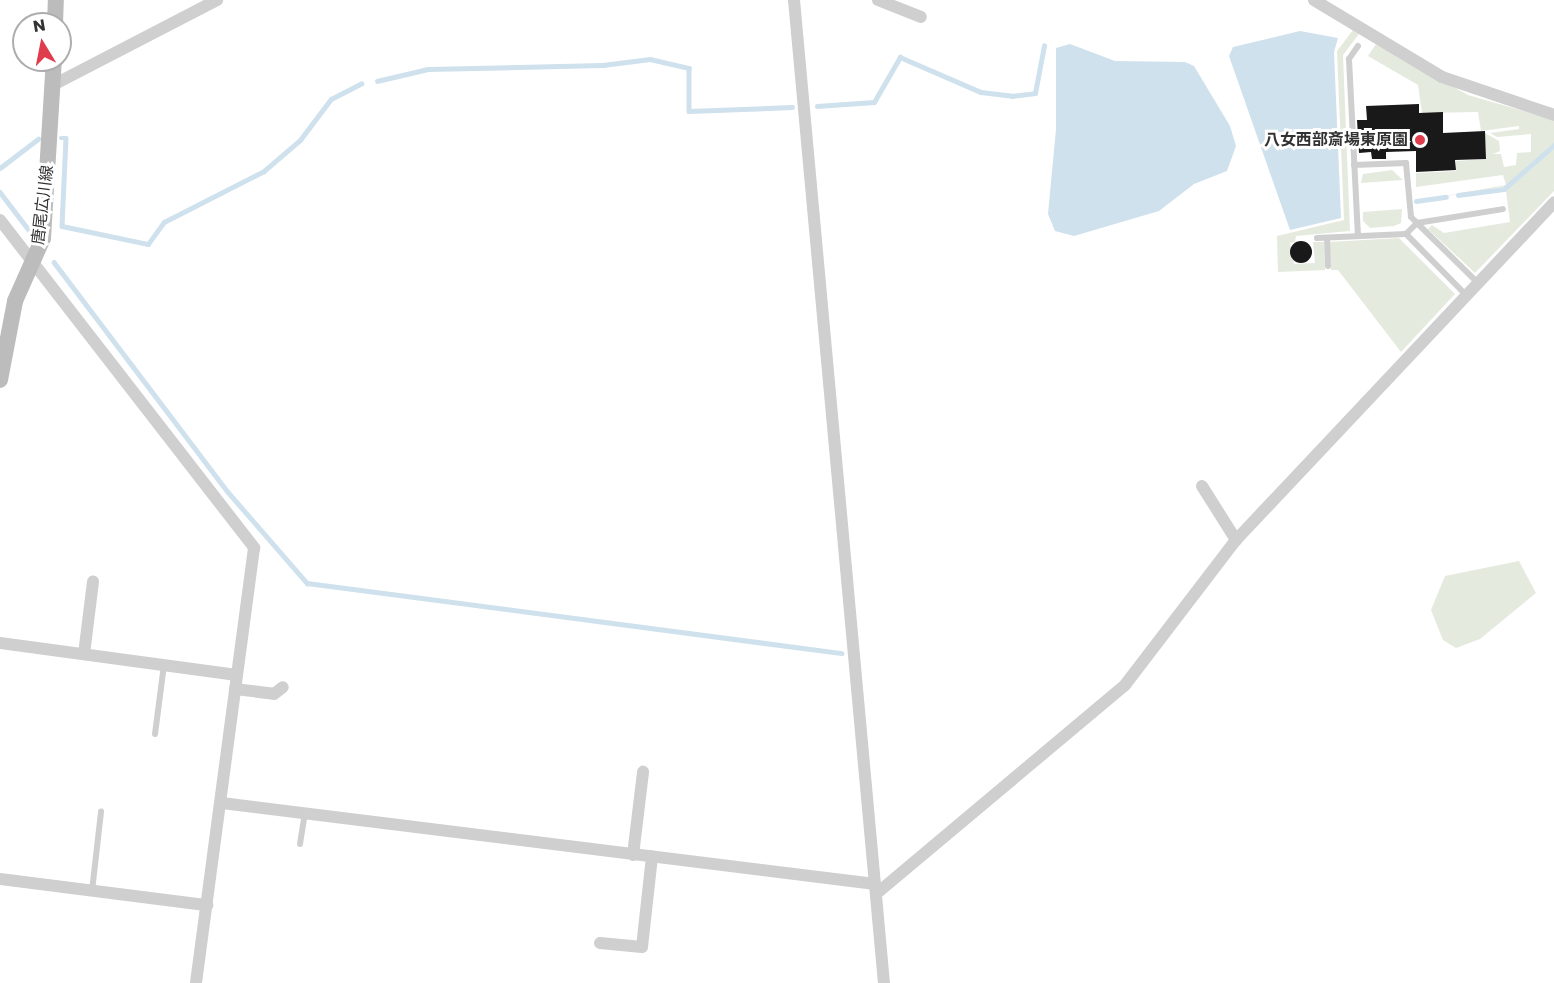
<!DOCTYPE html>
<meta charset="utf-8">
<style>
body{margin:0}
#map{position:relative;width:1554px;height:983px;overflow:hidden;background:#fff;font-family:Poppins,"Noto Sans JP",sans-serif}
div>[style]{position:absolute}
.green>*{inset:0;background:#e5eade}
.water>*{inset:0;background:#cee1ec}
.stream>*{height:4.5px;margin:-2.25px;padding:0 2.25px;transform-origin:2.25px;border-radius:2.25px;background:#cee1ec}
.building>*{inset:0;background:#191919}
.round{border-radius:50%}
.lane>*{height:6px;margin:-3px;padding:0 3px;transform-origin:3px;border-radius:3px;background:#cfcfcf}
.street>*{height:12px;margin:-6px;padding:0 6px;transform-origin:6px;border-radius:6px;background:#cfcfcf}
.secondary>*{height:16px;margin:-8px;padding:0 8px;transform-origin:8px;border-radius:8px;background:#bcbcbc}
.dots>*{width:16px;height:16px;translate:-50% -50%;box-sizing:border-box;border:3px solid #fff;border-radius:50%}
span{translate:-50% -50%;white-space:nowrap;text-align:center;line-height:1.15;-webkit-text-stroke:6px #fff;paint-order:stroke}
.poi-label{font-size:16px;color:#323232;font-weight:700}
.right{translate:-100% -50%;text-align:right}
.street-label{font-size:16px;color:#323232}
.north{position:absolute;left:12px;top:12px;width:60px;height:60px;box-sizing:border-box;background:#fff;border:2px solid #adadad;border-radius:50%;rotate:350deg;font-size:16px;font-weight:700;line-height:24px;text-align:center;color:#323232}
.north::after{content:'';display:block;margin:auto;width:21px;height:27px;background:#df3d4b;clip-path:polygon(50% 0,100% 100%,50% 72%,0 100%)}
</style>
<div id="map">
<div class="green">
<i style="clip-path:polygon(1353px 30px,1359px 34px,1343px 55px,1350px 231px,1296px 236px,1295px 242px,1290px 243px,1294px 264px,1315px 263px,1313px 242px,1324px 242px,1325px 270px,1278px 272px,1277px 236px,1344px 220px,1337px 51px)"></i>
<i style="clip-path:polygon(1376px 44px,1468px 95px,1554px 120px,1554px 143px,1507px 186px,1417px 201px,1506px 185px,1503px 175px,1416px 187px,1416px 173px,1456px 171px,1456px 161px,1486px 159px,1485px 133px,1499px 141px,1500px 151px,1493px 154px,1501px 154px,1504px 167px,1516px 165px,1517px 153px,1531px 152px,1531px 134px,1497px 137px,1490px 133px,1519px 129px,1519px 126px,1481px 131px,1478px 112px,1422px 113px,1418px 85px,1368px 56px)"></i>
<i style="clip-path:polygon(1554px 148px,1554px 191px,1475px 273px,1428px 229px,1432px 225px,1444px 233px,1510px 222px,1506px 191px)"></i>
<i style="clip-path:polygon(1392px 170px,1403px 180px,1361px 183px,1363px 174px)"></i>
<i style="clip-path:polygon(1402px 209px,1401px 223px,1394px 226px,1370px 228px,1363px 221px,1363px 212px)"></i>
<i style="clip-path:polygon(1399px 238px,1455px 294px,1401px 352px,1338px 270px,1331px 270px,1329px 242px)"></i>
<i style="clip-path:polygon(1519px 561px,1536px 593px,1480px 639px,1456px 648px,1443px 640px,1431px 610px,1445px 576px)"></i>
</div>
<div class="water">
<i style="clip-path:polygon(1300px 31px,1338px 38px,1334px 52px,1341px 218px,1290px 230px,1229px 56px,1233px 47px)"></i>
<i style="clip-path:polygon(1070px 44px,1115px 61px,1185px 62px,1194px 66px,1230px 126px,1236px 146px,1227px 171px,1194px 184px,1159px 211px,1074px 236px,1055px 231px,1048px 214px,1056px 129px,1056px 48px)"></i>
</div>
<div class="stream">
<i style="left:377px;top:81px;width:52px;rotate:-13.2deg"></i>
<i style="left:428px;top:69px;width:175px;rotate:-1.3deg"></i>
<i style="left:603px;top:65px;width:47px;rotate:-7.3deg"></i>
<i style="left:650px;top:59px;width:40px;rotate:13deg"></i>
<i style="left:689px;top:68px;width:43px;rotate:90deg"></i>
<i style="left:689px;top:111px;width:103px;rotate:-2.2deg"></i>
<i style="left:817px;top:106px;width:57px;rotate:-4deg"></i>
<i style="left:874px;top:102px;width:52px;rotate:-60deg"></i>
<i style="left:900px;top:57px;width:88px;rotate:23.4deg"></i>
<i style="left:981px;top:92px;width:31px;rotate:7deg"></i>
<i style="left:1012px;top:96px;width:23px;rotate:-7deg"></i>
<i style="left:1035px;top:93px;width:48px;rotate:-79.2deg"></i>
<i style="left:61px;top:138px;width:5px"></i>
<i style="left:66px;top:138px;width:88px;rotate:92.6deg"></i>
<i style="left:62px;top:226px;width:88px;rotate:11.8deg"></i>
<i style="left:148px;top:244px;width:27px;rotate:-54deg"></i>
<i style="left:164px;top:222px;width:112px;rotate:-27deg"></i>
<i style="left:264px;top:171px;width:48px;rotate:-40.7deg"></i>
<i style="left:300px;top:140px;width:51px;rotate:-52.9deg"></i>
<i style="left:331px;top:99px;width:34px;rotate:-27deg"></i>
<i style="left:0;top:168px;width:48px;rotate:-37.3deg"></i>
<i style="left:0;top:192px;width:48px;rotate:52.7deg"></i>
<i style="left:1458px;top:195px;width:46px;rotate:-7.4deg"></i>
<i style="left:1504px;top:189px;width:67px;rotate:-41.3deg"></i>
<i style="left:1416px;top:201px;width:30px;rotate:-8deg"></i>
<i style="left:54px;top:262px;width:288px;rotate:52.9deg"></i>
<i style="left:228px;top:492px;width:121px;rotate:49deg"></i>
<i style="left:307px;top:583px;width:539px;rotate:7.47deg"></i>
</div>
<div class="building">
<i style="clip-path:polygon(1419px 104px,1419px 113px,1443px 112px,1443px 133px,1485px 131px,1486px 159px,1455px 160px,1456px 170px,1416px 172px,1416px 151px,1386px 152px,1386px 159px,1372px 159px,1371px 152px,1359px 153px,1357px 120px,1367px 120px,1366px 106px)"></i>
<i class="round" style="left:1290px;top:241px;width:22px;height:22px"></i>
</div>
<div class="lane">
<i style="left:1358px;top:46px;width:16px;rotate:125deg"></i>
<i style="left:1349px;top:59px;width:177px;rotate:87.1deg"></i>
<i style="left:1354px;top:165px;width:52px;rotate:-2.2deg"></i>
<i style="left:1406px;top:163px;width:54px;rotate:84.7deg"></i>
<i style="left:1411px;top:217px;width:8px;rotate:45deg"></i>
<i style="left:1417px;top:223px;width:87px;rotate:-9.2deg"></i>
<i style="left:1317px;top:238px;width:89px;rotate:-2.6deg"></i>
<i style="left:1327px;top:238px;width:28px;rotate:88deg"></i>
<i style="left:1466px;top:295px;width:86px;rotate:-134.5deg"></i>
<i style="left:1406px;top:234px;width:16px;rotate:-45deg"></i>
<i style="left:1417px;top:223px;width:86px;rotate:44.5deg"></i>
<i style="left:155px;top:734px;width:70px;rotate:-82.6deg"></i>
<i style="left:300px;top:844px;width:31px;rotate:-81deg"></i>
<i style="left:92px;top:891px;width:80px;rotate:-83.5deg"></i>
</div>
<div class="street">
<i style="left:794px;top:0;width:987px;rotate:84.77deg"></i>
<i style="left:878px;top:0;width:46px;rotate:21.6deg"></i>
<i style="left:1314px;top:0;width:149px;rotate:31deg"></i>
<i style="left:1442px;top:77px;width:118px;rotate:18.7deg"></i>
<i style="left:53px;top:85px;width:185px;rotate:-27.4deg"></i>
<i style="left:0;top:220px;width:415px;rotate:52.2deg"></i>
<i style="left:254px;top:548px;width:439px;rotate:97.6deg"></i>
<i style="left:1202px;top:486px;width:64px;rotate:57.8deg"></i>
<i style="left:0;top:643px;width:239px;rotate:7.7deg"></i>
<i style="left:84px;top:654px;width:73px;rotate:-82.9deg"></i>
<i style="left:235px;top:689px;width:39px;rotate:7deg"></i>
<i style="left:274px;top:694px;width:11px;rotate:-38deg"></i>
<i style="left:222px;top:803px;width:658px;rotate:7.07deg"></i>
<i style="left:633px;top:855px;width:84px;rotate:-83.1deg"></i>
<i style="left:0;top:879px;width:209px;rotate:7.2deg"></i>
<i style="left:876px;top:894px;width:325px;rotate:-40deg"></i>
<i style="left:1125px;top:685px;width:183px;rotate:-52.6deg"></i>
<i style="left:1236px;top:540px;width:464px;rotate:-46.7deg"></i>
<i style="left:600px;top:943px;width:42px;rotate:5.4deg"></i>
<i style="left:642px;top:947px;width:91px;rotate:-83.7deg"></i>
</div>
<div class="secondary">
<i style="left:55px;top:24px;width:24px;rotate:-88deg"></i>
<i style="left:0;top:380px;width:80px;rotate:-79.2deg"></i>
<i style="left:15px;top:301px;width:69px;rotate:-66deg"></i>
<i style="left:43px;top:238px;width:178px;rotate:-86.5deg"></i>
</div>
<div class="dots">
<i style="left:1420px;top:140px;background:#df3d4b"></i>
</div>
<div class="poi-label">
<span class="right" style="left:1408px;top:140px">八女西部斎場東原園</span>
</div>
<div class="street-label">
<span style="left:43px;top:205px;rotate:-83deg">唐尾広川線</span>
</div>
<div class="north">N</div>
</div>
